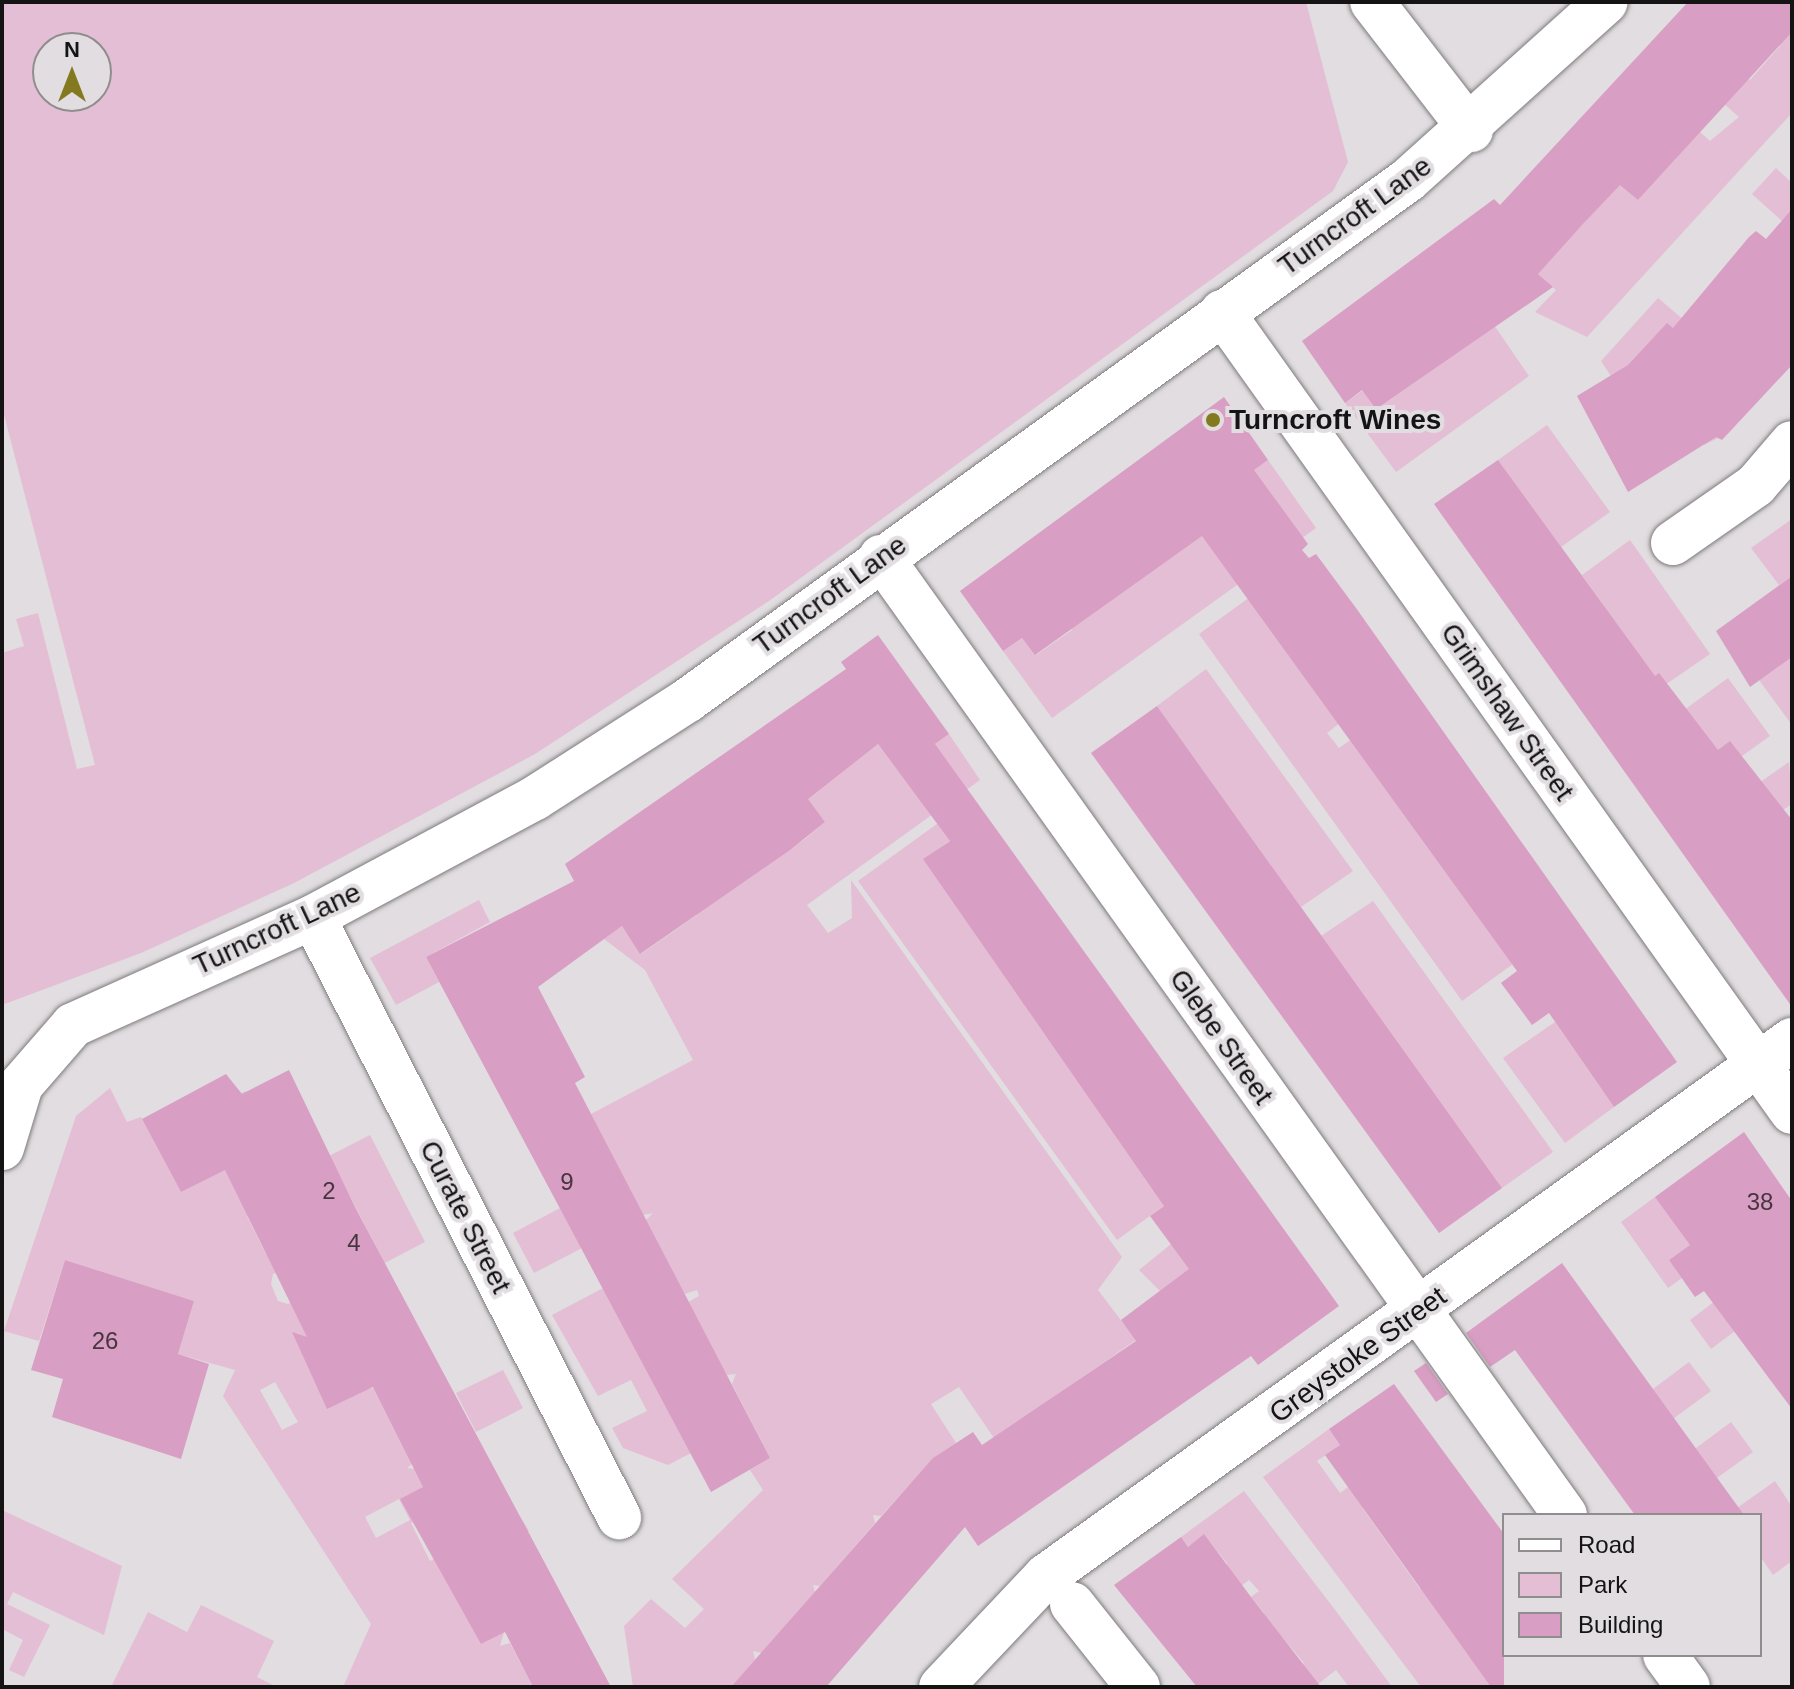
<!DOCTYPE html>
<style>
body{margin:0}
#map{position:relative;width:1794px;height:1689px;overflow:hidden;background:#e1dde0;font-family:Helvetica,sans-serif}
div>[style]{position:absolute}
.green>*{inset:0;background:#e4bed5}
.building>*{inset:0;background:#d99ec3}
.roads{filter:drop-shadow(0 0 2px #7e7b7d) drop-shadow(0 0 2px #7e7b7d)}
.minor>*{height:44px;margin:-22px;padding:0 22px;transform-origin:22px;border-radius:22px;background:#fff}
.dots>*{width:22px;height:22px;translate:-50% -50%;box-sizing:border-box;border:4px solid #e1dde0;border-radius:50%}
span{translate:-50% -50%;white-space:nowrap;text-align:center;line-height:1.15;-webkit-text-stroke:8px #e1dde0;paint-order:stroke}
.number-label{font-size:24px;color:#463640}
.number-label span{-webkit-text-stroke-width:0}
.street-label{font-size:28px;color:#151414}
.poi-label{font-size:28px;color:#151414;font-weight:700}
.left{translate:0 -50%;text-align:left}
.frame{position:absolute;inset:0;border:4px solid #151414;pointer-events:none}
.legend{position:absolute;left:1502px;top:1513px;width:260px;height:144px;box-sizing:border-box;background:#e1dde0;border:2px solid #8f8d8e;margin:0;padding:10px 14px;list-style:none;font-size:24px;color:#151414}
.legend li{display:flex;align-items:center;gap:16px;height:40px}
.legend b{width:40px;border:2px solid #8f8d8e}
.north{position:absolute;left:32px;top:32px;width:80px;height:80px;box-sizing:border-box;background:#e1dde0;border:2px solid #8f8d8e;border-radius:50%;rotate:0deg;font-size:22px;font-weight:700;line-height:32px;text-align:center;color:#151414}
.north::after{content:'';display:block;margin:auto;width:28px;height:36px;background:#83791e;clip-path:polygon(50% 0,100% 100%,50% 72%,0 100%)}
</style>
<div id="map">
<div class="green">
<i style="clip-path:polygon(evenodd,2px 2px,1306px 2px,1348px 162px,1333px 191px,1018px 420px,769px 601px,535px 754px,294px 883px,141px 953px,2px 1005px,2px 653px,24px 646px,16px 619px,38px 613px,77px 769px,95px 765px,2px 407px,2px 2px,96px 48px,96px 96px,48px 96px,48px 48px,96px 48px)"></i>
<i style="clip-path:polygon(1792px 9px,1792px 113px,1587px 337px,1535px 312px,1556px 290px,1537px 273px,1620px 184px,1638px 200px,1700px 132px,1710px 141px,1739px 117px,1706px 88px,1728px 63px,1750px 80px,1780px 46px)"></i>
<i style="clip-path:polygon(1776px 168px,1792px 183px,1792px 230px,1752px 194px)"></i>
<i style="clip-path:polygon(1658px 298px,1705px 338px,1718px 438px,1704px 445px,1677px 408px,1645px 428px,1601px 361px)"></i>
<i style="clip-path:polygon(1481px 306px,1529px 376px,1396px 472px,1345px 403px)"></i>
<i style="clip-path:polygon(1547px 425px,1610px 512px,1561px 547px,1498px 460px)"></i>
<i style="clip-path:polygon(1268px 460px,1316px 528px,1052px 718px,1003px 651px,1022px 638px,1036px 655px,1072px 630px,1059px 611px)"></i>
<i style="clip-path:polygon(1792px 519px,1792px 576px,1779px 585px,1751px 548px)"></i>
<i style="clip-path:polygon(1630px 540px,1710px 654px,1662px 687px,1582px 575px)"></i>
<i style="clip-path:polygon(1250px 597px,1341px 722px,1327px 733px,1339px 748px,1352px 739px,1513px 964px,1462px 1001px,1199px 634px)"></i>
<i style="clip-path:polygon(1792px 657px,1792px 725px,1759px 680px)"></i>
<i style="clip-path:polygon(1206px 669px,1353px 871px,1301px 907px,1157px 706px)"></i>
<i style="clip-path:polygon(1728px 678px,1770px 736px,1721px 771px,1680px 713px)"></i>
<i style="clip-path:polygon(949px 734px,980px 780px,807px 905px,828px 933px,852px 918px,851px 880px,1122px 1257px,1098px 1290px,1136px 1340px,994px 1438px,959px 1387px,931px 1404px,956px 1443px,938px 1455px,963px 1530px,911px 1483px,881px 1516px,873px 1515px,875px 1523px,820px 1586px,813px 1585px,815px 1592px,762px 1653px,753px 1651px,755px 1660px,731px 1687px,633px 1687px,624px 1626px,651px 1599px,685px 1628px,704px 1609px,672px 1579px,763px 1490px,750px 1470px,770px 1458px,732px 1384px,736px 1374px,726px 1375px,688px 1302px,699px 1296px,697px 1290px,684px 1294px,646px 1220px,653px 1213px,643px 1215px,591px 1114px,693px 1060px,645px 970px,604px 939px,622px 926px,641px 954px,697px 915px,676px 885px,785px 853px,806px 838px,825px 822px,806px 797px,878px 744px,898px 771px)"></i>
<i style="clip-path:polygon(1789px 762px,1792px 804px,1760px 825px,1739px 797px)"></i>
<i style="clip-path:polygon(941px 821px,953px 838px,924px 859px,1166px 1204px,1117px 1240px,858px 881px)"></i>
<i style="clip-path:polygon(479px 900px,490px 922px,426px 957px,439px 982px,396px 1005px,370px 958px)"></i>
<i style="clip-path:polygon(1373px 901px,1553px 1152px,1502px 1188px,1321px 936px)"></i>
<i style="clip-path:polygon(1555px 1022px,1614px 1107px,1565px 1143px,1503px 1058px)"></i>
<i style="clip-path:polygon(evenodd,110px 1088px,127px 1122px,141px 1117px,181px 1192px,268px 1146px,241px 1093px,247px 1091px,290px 1174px,271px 1203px,247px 1216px,266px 1254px,296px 1264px,273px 1274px,271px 1284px,278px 1301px,288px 1304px,381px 1256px,329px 1156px,370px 1135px,425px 1242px,377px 1267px,361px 1390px,374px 1388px,413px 1463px,407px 1468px,415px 1469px,437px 1510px,411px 1523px,430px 1561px,520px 1516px,529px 1531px,469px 1563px,481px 1644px,504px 1632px,500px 1646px,510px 1643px,533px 1687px,343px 1687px,371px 1624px,223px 1396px,235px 1370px,178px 1354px,194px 1301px,65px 1260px,39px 1341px,4px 1331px,76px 1116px,110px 1088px,275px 1382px,298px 1422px,282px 1430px,260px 1390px,275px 1382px,110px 1088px,399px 1499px,410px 1520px,376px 1538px,365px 1517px,399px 1499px)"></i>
<i style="clip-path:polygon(1655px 1197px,1706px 1234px,1669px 1260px,1682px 1278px,1668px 1288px,1621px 1222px)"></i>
<i style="clip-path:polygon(562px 1207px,584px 1247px,534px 1273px,513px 1233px)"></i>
<i style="clip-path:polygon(1171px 1244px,1250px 1319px,1163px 1294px,1139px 1270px)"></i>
<i style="clip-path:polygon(1743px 1280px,1735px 1331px,1711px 1349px,1690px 1320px)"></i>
<i style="clip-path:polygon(605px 1287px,691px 1453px,668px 1465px,623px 1448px,612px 1428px,647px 1411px,631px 1380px,598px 1396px,552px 1315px)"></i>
<i style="clip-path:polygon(1689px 1362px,1711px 1391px,1666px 1424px,1645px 1395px)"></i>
<i style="clip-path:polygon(503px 1370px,523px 1408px,476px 1432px,456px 1393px)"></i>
<i style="clip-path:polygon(1731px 1422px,1753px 1452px,1710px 1483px,1688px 1454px)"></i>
<i style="clip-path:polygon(1329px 1429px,1340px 1445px,1317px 1461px,1340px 1493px,1363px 1476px,1378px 1497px,1363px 1509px,1420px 1589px,1436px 1578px,1454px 1602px,1439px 1614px,1492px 1687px,1421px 1687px,1263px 1477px)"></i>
<i style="clip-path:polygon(1775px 1481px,1792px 1507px,1792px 1561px,1773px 1575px,1760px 1556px,1760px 1515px,1730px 1513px)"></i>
<i style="clip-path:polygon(1244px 1491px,1339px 1615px,1392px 1687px,1349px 1687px,1336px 1670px,1314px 1687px,1289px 1676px,1304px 1663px,1282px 1637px,1266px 1647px,1249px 1625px,1264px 1613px,1251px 1597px,1259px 1591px,1249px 1580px,1228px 1596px,1227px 1563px,1204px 1535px,1188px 1547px,1181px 1537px)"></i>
<i style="clip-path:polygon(2px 1510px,122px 1566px,104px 1635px,13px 1592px,7px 1604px,50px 1625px,24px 1677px,9px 1670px,23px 1640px,2px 1629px)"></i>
<i style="clip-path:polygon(201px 1605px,274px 1641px,257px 1677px,277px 1687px,111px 1687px,148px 1612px,187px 1632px)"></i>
</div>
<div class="building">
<i style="clip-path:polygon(1688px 2px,1792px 2px,1792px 32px,1638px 200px,1620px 185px,1582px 225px,1538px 274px,1553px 287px,1376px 409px,1362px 390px,1345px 403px,1302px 341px,1494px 199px,1500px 205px)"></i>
<i style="clip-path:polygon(1792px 209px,1792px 365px,1722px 440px,1716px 437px,1628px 492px,1577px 396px,1628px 365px,1667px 323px,1673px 328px,1749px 237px,1756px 231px,1766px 239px)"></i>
<i style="clip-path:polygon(1224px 397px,1268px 460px,1254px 470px,1308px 544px,1302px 550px,1309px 558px,1316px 554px,1356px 608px,1677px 1062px,1614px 1107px,1549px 1013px,1532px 1025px,1501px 983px,1517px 971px,1202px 536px,1035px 655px,1022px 638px,1003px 651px,960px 591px)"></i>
<i style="clip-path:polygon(1498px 460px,1655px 676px,1659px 673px,1718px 750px,1730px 741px,1792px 820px,1792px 1007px,1434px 504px)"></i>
<i style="clip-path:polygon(1792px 576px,1792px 657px,1750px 687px,1716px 631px)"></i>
<i style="clip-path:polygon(878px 635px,949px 734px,935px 744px,1339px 1306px,1258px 1365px,1251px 1356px,978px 1546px,965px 1527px,826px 1687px,731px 1687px,933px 1458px,973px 1432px,982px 1445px,1136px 1341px,1121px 1320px,1189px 1269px,1150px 1216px,1164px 1206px,923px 859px,950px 841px,878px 744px,808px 799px,825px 822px,790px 850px,640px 954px,622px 926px,538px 987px,585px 1077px,575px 1083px,770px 1458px,711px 1492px,426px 957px,574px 881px,565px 864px,846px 669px,841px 662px)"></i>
<i style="clip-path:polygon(1157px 706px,1502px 1188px,1439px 1233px,1091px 753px)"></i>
<i style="clip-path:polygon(289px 1070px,356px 1209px,611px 1687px,533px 1687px,505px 1632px,481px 1644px,400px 1499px,423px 1487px,373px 1387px,327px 1409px,292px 1332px,307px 1337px,225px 1170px,181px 1192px,142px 1119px,226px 1074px,242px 1094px)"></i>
<i style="clip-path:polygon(1744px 1132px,1792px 1201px,1792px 1409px,1704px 1291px,1695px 1297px,1669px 1260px,1690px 1245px,1655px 1197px)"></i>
<i style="clip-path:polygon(65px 1260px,194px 1301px,178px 1354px,209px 1364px,181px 1459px,52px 1417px,63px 1379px,31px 1370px)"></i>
<i style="clip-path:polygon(1562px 1263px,1744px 1515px,1635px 1515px,1515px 1350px,1490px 1367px,1466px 1333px)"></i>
<i style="clip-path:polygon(1426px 1363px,1448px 1394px,1436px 1402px,1414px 1371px)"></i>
<i style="clip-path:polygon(1394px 1384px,1504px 1534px,1504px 1687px,1491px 1687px,1325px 1455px,1340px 1445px,1329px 1429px)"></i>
<i style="clip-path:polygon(1204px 1534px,1251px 1597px,1321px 1687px,1197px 1687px,1114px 1585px,1181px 1537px,1188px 1547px)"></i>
</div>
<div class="roads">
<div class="minor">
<i style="left:1372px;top:2px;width:162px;rotate:52.3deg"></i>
<i style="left:1222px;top:312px;width:982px;rotate:54.53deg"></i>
<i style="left:1673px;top:543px;width:101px;rotate:-34.9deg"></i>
<i style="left:1756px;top:485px;width:55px;rotate:-49.4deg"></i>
<i style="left:881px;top:557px;width:1177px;rotate:54.47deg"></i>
<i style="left:313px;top:917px;width:674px;rotate:62.98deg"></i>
<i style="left:2px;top:1148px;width:66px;rotate:-73.2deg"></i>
<i style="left:21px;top:1085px;width:79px;rotate:-49.1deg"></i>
<i style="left:73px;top:1025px;width:263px;rotate:-24.2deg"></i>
<i style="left:313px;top:917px;width:252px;rotate:-28.2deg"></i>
<i style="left:535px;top:798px;width:182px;rotate:-32.6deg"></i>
<i style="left:688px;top:700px;width:888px;rotate:-35.84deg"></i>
<i style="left:1408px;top:180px;width:266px;rotate:-42deg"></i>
<i style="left:1072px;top:1604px;width:106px;rotate:51.5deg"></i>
<i style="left:1665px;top:1655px;width:39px;rotate:54deg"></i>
<i style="left:941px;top:1687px;width:153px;rotate:-46.6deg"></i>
<i style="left:1046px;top:1576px;width:919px;rotate:-35.7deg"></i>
</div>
</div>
<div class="dots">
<i style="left:1213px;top:420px;background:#83791e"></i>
</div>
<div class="number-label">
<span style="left:567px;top:1182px">9</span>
<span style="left:329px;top:1191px">2</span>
<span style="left:1760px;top:1202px">38</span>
<span style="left:354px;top:1243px">4</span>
<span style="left:105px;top:1341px">26</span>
</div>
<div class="street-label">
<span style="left:1355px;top:216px;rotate:-36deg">Turncroft Lane</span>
<span style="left:830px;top:595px;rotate:-36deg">Turncroft Lane</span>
<span style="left:1507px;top:712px;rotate:55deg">Grimshaw Street</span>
<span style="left:277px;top:929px;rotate:-25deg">Turncroft Lane</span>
<span style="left:1221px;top:1037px;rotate:55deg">Glebe Street</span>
<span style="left:465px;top:1217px;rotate:63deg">Curate Street</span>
<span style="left:1358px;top:1355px;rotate:-36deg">Greystoke Street</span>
</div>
<div class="poi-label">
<span class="left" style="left:1229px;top:420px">Turncroft Wines</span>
</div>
<div class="frame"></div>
<ul class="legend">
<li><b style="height:10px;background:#fff"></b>Road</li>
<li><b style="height:22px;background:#e4bed5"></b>Park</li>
<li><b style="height:22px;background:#d99ec3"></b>Building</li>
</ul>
<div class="north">N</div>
</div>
